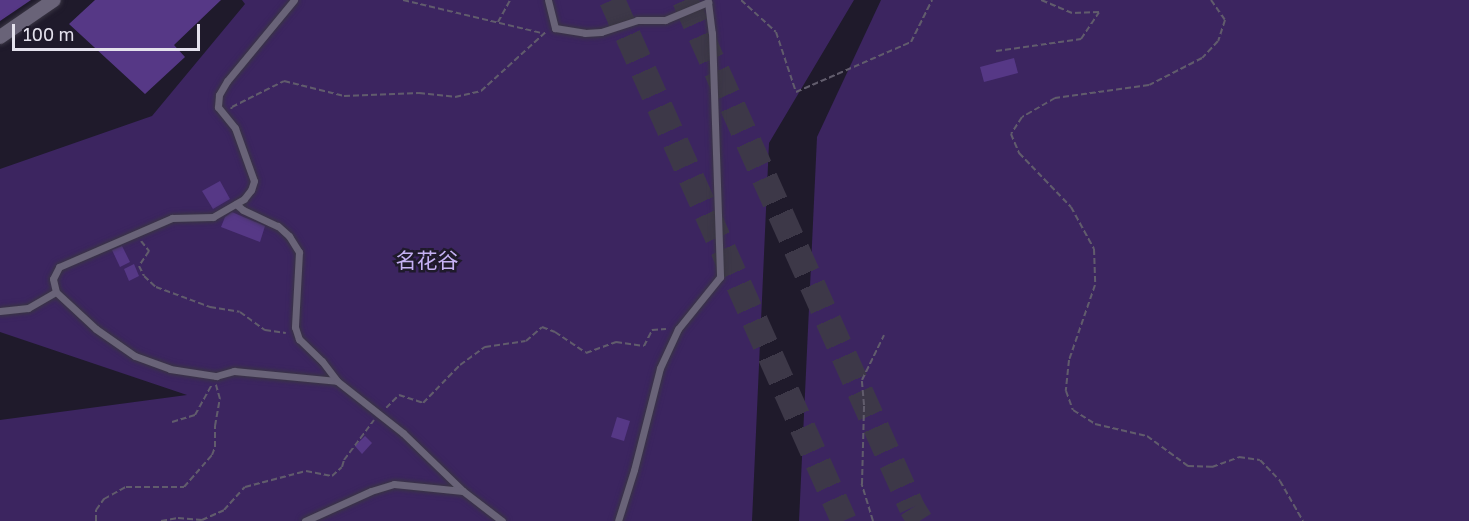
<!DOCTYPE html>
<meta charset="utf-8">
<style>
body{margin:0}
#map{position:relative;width:1469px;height:521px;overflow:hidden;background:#1f1a2b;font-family:"Golos Text","Noto Sans SC",sans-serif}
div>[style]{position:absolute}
.green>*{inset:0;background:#3c2560}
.building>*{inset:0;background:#563886}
.highway-tunnel>*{height:26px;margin-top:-13px;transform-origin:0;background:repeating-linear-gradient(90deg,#3d3848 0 26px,transparent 0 39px)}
.path>*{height:2px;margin-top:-1px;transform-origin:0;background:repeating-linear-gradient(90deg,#615c6c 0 6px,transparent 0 9px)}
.roads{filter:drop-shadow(0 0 2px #393543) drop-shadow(0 0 2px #393543)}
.lane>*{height:7px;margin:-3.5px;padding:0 3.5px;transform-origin:3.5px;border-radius:3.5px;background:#696378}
.street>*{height:14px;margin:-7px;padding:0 7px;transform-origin:7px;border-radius:7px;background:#696378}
span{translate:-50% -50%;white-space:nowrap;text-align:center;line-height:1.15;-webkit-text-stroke:5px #1f1a2b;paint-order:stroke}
.park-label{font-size:21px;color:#c5b1f3}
.scale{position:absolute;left:12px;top:24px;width:188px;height:27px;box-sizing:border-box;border:3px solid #e4e1ed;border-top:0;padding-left:8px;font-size:18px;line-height:21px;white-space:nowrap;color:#e4e1ed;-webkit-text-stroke:4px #1f1a2b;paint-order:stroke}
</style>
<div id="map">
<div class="green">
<i style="clip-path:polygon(242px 0,854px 0,769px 143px,752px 521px,0 521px,0 420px,187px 395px,0 332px,0 169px,152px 116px,245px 4px)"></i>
<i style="clip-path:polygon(881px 0,1469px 0,1469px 521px,799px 521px,817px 137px)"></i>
</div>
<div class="building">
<i style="clip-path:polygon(0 0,31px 0,0 21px)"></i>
<i style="clip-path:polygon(95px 0,221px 0,174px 45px,185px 57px,145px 94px,69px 24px)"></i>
<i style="clip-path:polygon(1014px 58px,1018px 73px,984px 82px,980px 67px)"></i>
<i style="clip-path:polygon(220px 181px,230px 199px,213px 209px,202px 191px)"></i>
<i style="clip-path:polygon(232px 212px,265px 226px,260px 242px,221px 227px,225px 217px)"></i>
<i style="clip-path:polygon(122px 246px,130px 262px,120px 267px,112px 250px)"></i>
<i style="clip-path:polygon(134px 264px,139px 276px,129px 281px,124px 269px)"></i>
<i style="clip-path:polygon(617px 417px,630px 421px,624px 441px,611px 437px)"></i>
<i style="clip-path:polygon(365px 436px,372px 443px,362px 454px,355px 446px)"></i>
</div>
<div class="highway-tunnel">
<i style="left:612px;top:0;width:570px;rotate:66deg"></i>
<i style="left:685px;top:0;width:556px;rotate:65.92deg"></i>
<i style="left:912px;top:508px;width:15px;rotate:58deg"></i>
</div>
<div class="path">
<i style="left:403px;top:0;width:143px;rotate:13.4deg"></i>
<i style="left:741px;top:0;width:47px;rotate:42.4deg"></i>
<i style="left:776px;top:32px;width:63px;rotate:71.6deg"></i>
<i style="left:796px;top:92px;width:125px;rotate:-23.5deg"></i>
<i style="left:911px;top:42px;width:47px;rotate:-63.4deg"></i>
<i style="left:1211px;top:0;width:24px;rotate:55deg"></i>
<i style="left:1225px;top:20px;width:22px;rotate:108deg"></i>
<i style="left:1218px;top:41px;width:23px;rotate:133deg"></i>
<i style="left:1202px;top:58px;width:59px;rotate:153deg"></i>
<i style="left:1149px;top:85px;width:95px;rotate:172.1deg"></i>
<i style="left:1055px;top:98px;width:38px;rotate:150deg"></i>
<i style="left:1022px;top:117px;width:20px;rotate:123deg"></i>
<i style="left:1011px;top:134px;width:21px;rotate:67deg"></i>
<i style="left:1019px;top:153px;width:75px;rotate:46.1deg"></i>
<i style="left:1071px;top:207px;width:48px;rotate:61.3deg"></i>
<i style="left:1094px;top:249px;width:36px;rotate:88deg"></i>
<i style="left:1095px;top:285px;width:79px;rotate:109.1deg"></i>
<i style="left:1069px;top:360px;width:31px;rotate:96deg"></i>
<i style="left:1066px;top:391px;width:20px;rotate:70deg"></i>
<i style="left:1073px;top:410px;width:26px;rotate:32deg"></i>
<i style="left:1095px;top:424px;width:53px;rotate:13deg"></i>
<i style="left:1147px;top:436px;width:51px;rotate:36.2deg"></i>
<i style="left:1188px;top:466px;width:24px;rotate:2deg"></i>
<i style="left:1212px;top:467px;width:29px;rotate:-20deg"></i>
<i style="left:1239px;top:457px;width:21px;rotate:8deg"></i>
<i style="left:1260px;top:460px;width:29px;rotate:46deg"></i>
<i style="left:1280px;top:481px;width:46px;rotate:60.1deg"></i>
<i style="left:498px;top:22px;width:25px;rotate:-61deg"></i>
<i style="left:996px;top:51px;width:86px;rotate:-8deg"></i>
<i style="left:1081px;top:39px;width:32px;rotate:-56deg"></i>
<i style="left:1099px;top:12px;width:27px;rotate:178deg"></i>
<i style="left:1072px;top:13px;width:34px;rotate:-157deg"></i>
<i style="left:231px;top:109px;width:2px;rotate:-63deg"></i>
<i style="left:232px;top:107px;width:58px;rotate:-26.6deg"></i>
<i style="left:284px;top:81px;width:62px;rotate:14deg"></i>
<i style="left:344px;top:96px;width:75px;rotate:-2.3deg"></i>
<i style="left:419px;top:93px;width:36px;rotate:6deg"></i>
<i style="left:455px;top:97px;width:27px;rotate:-13deg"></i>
<i style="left:481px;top:91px;width:89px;rotate:-42.3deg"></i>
<i style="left:141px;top:241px;width:13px;rotate:51deg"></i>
<i style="left:149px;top:251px;width:18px;rotate:124deg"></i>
<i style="left:139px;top:266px;width:11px;rotate:63deg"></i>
<i style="left:144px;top:276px;width:16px;rotate:43deg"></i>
<i style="left:156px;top:287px;width:58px;rotate:20.3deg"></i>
<i style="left:210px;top:307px;width:30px;rotate:9deg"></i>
<i style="left:240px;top:312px;width:31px;rotate:36deg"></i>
<i style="left:265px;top:330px;width:21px;rotate:8deg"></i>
<i style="left:386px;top:408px;width:18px;rotate:-45deg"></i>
<i style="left:399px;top:395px;width:25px;rotate:18deg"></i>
<i style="left:423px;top:403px;width:53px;rotate:-45.8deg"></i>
<i style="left:460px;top:365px;width:31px;rotate:-36deg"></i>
<i style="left:485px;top:347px;width:41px;rotate:-8.3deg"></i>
<i style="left:526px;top:341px;width:21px;rotate:-41deg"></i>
<i style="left:542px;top:327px;width:14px;rotate:21deg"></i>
<i style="left:555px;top:332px;width:37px;rotate:34deg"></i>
<i style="left:586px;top:353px;width:32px;rotate:-20deg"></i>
<i style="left:616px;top:342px;width:28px;rotate:8deg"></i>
<i style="left:644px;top:346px;width:18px;rotate:-63deg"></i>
<i style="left:652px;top:330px;width:14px;rotate:-4deg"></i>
<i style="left:172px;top:422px;width:24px;rotate:-17deg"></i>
<i style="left:195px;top:415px;width:35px;rotate:-61deg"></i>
<i style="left:96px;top:521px;width:11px;rotate:-90deg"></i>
<i style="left:96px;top:510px;width:14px;rotate:-54deg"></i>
<i style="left:104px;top:499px;width:25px;rotate:-29deg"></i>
<i style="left:126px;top:487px;width:58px"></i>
<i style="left:184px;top:487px;width:43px;rotate:-48.8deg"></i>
<i style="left:212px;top:455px;width:9px;rotate:-69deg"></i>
<i style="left:215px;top:447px;width:21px;rotate:-90deg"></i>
<i style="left:215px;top:426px;width:27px;rotate:-80deg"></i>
<i style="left:220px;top:399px;width:15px;rotate:-106deg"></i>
<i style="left:161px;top:521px;width:17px;rotate:-10deg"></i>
<i style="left:178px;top:518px;width:24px;rotate:5deg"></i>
<i style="left:202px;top:520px;width:24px;rotate:-24deg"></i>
<i style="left:224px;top:510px;width:31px;rotate:-48deg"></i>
<i style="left:245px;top:487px;width:63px;rotate:-14.7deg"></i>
<i style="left:306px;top:471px;width:26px;rotate:11deg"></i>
<i style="left:332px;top:476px;width:13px;rotate:-42deg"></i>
<i style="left:342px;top:467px;width:7px;rotate:-74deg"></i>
<i style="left:344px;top:460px;width:50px;rotate:-53.1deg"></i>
<i style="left:873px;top:521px;width:39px;rotate:-107deg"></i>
<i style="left:862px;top:484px;width:79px;rotate:-88.5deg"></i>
<i style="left:864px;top:405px;width:25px;rotate:-95deg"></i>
<i style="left:862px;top:380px;width:50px;rotate:-63.9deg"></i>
</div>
<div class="roads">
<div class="lane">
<i style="left:294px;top:0;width:105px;rotate:129.6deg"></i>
<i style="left:227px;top:81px;width:16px;rotate:120deg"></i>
<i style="left:219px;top:95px;width:12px;rotate:95deg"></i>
<i style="left:218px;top:107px;width:27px;rotate:51deg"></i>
<i style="left:235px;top:128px;width:56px;rotate:70.3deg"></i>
<i style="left:254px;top:181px;width:9px;rotate:108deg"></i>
<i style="left:251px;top:190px;width:11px;rotate:128deg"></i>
<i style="left:244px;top:199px;width:36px;rotate:150deg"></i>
<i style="left:213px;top:217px;width:41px;rotate:178.6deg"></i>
<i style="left:172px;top:218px;width:123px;rotate:156.6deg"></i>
<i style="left:59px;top:267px;width:13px;rotate:117deg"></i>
<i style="left:53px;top:279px;width:13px;rotate:77deg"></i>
<i style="left:56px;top:292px;width:54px;rotate:42.8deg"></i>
<i style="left:96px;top:329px;width:47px;rotate:34.7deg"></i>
<i style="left:135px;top:356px;width:37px;rotate:20deg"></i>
<i style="left:170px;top:369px;width:47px;rotate:8.7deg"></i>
<i style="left:216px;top:376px;width:19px;rotate:-16deg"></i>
<i style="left:234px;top:371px;width:103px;rotate:5.5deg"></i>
<i style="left:548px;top:0;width:29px;rotate:76deg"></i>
<i style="left:555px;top:28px;width:30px;rotate:9deg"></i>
<i style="left:585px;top:33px;width:16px;rotate:-4deg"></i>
<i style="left:601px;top:32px;width:38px;rotate:-18deg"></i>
<i style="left:637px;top:20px;width:28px"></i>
<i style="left:665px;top:20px;width:47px;rotate:-22.7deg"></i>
<i style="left:708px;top:2px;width:31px;rotate:83deg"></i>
<i style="left:712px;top:33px;width:244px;rotate:88.1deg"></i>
<i style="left:720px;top:277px;width:67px;rotate:128.9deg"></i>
<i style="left:678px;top:329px;width:43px;rotate:114.8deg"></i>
<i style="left:660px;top:368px;width:105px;rotate:104.3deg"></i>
<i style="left:634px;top:470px;width:53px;rotate:107.4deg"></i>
<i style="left:236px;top:204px;width:9px;rotate:41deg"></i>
<i style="left:243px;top:210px;width:38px;rotate:25deg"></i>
<i style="left:278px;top:226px;width:15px;rotate:42deg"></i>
<i style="left:289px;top:236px;width:19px;rotate:58deg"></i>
<i style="left:299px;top:252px;width:75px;rotate:93.1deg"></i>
<i style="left:295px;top:327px;width:13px;rotate:72deg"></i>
<i style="left:299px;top:339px;width:32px;rotate:44deg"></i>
<i style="left:322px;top:361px;width:25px;rotate:53deg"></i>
<i style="left:337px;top:381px;width:84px;rotate:38.2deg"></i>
<i style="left:403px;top:433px;width:83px;rotate:44deg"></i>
<i style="left:463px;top:491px;width:49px;rotate:37.6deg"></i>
<i style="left:0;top:311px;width:28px;rotate:-6deg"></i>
<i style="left:28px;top:308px;width:32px;rotate:-30deg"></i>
<i style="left:305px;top:521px;width:72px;rotate:-24.4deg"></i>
<i style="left:371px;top:491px;width:24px;rotate:-17deg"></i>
<i style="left:394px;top:484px;width:69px;rotate:5.8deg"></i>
</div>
<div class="street">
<i style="left:0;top:37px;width:65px;rotate:-34.4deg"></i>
</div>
</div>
<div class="park-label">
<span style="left:427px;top:260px">名花谷</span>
</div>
<div class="scale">100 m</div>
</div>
